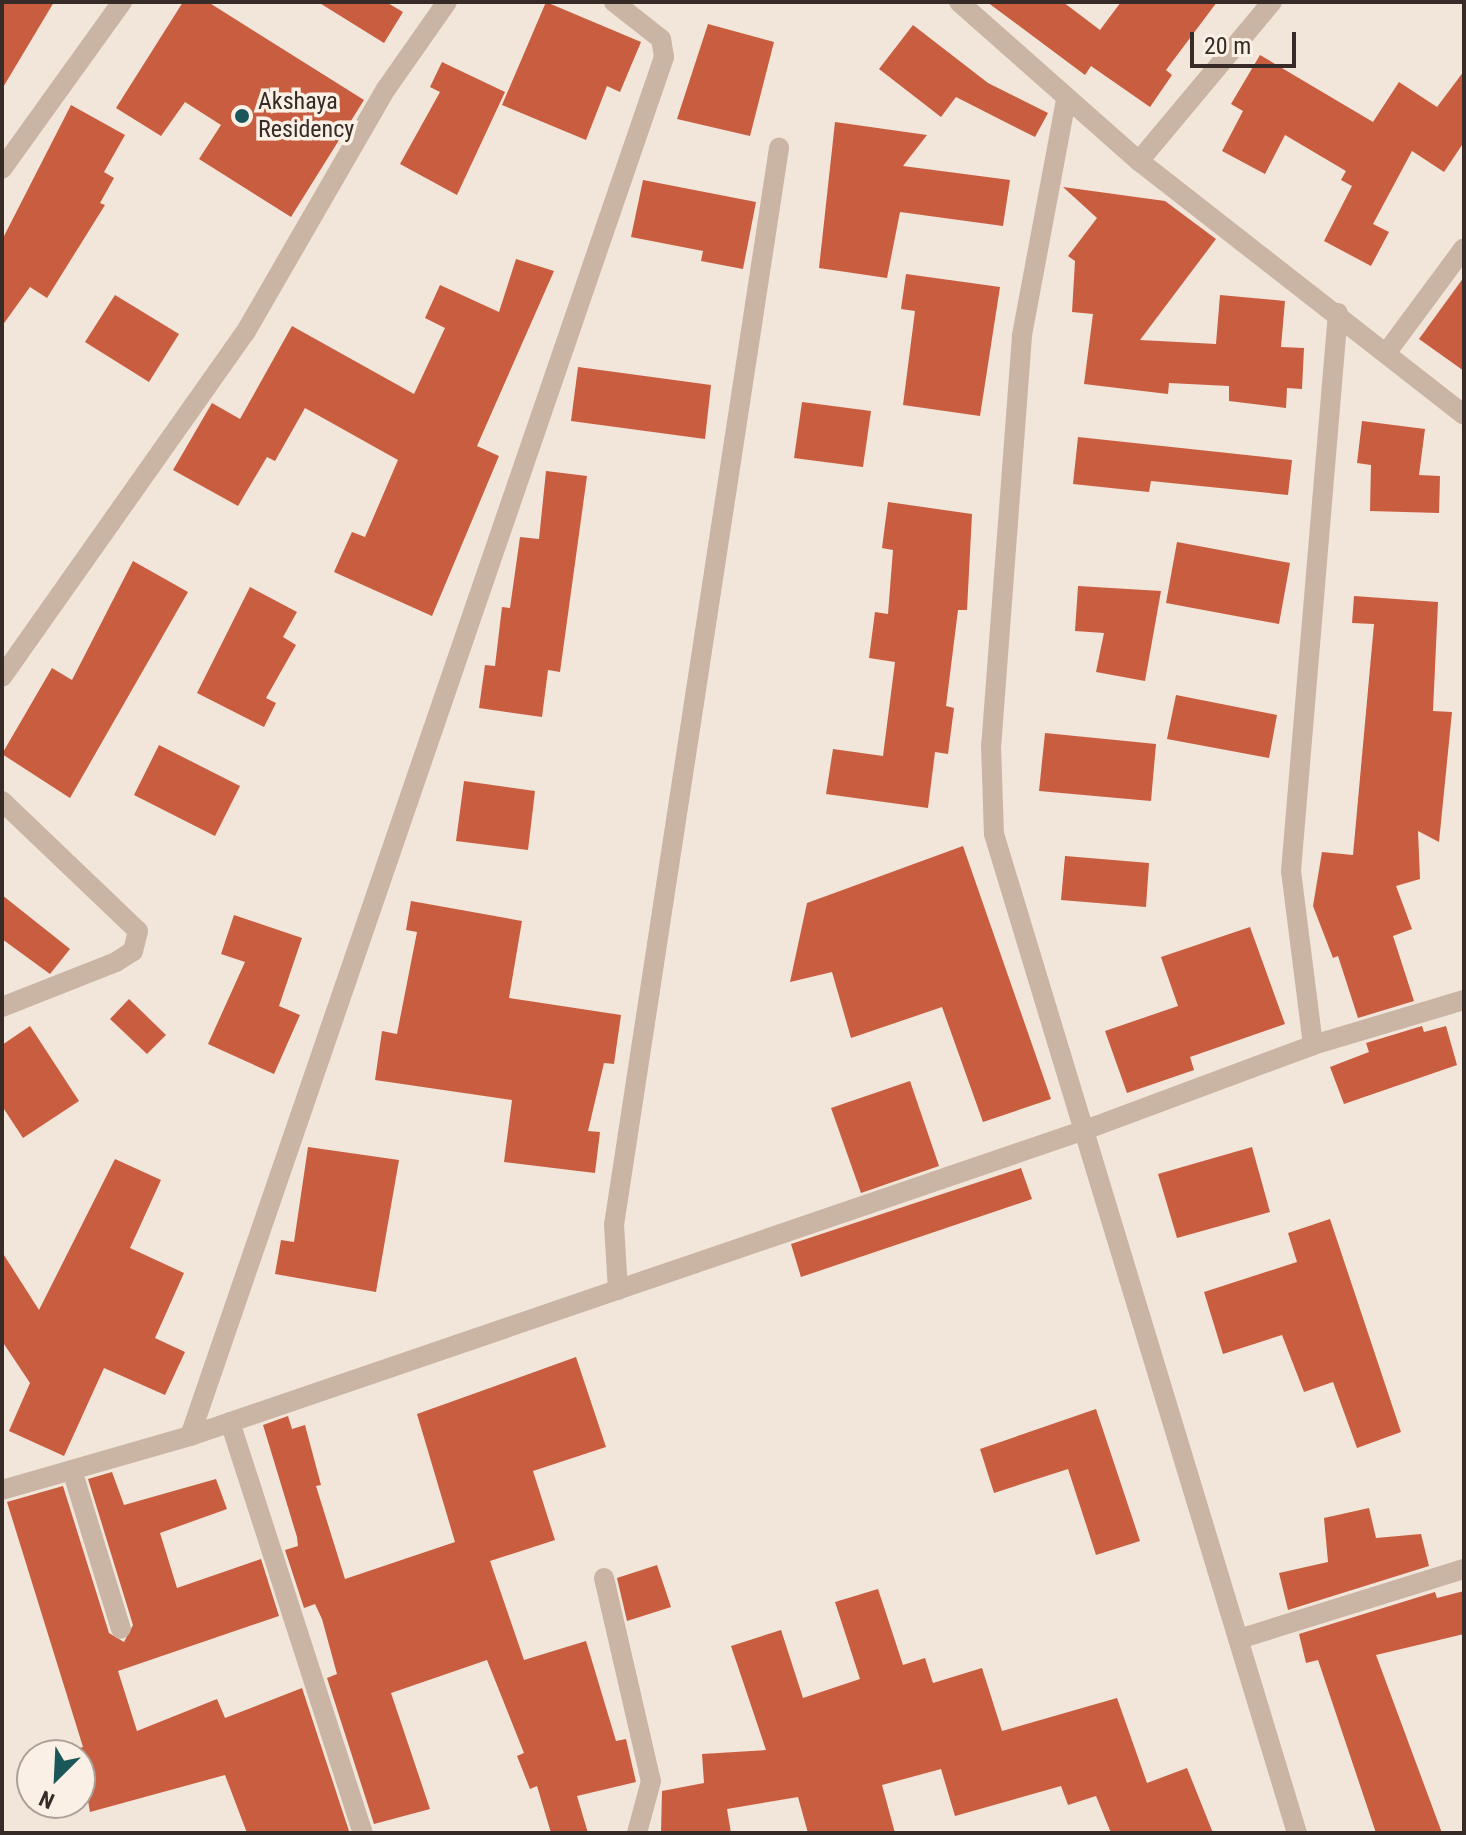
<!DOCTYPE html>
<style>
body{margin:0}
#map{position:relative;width:1466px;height:1835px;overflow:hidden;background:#f2e5d9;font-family:"Roboto Condensed",sans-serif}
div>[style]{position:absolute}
.building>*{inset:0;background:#c95d40}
.minor>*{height:20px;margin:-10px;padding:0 10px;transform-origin:10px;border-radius:10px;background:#cab5a5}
.dots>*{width:22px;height:22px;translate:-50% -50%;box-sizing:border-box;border:4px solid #faf0e5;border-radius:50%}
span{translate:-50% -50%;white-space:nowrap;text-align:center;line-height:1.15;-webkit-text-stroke:7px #faf0e5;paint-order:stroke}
.poi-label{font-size:24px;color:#362b26}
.left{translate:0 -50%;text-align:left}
.frame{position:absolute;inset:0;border:4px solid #362b26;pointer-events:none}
.north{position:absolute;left:16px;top:1739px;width:80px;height:80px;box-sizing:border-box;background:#faf0e5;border:2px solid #aca199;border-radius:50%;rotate:204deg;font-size:22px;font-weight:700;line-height:32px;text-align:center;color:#362b26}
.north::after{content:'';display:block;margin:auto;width:28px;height:36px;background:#1b5658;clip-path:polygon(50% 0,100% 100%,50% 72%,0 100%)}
.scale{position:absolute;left:1190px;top:32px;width:106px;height:36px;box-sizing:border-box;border:4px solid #362b26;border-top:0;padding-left:10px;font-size:24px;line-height:28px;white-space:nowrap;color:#362b26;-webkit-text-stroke:6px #faf0e5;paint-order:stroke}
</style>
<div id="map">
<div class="building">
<i style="clip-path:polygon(2px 2px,54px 2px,2px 89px)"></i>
<i style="clip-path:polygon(183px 2px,208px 2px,364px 100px,291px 217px,199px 159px,221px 125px,185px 102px,161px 136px,116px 108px)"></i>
<i style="clip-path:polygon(318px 2px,386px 2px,403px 12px,384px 43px)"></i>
<i style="clip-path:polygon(546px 2px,641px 42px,620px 92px,607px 86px,586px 140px,502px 105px)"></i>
<i style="clip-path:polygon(987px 2px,1063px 2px,1100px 30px,1121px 2px,1217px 2px,1166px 70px,1172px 75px,1150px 107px,1091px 66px,1085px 75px)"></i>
<i style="clip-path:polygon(708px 24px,774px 42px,750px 136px,677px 119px)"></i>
<i style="clip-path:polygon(913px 25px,988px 83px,1048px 113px,1035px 137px,956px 97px,941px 117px,879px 69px)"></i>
<i style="clip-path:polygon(1260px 55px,1373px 122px,1399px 82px,1437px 107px,1464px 71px,1464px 142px,1444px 172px,1412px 151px,1373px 224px,1389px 232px,1371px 266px,1324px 241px,1352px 186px,1341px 180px,1346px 171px,1285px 135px,1265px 174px,1222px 151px,1243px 111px,1231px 104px)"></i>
<i style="clip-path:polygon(442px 62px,505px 92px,457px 195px,400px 164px,440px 92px,430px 87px)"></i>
<i style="clip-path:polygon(71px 105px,125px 135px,104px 172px,114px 178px,100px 203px,105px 205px,47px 298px,30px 287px,2px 326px,2px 240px)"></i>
<i style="clip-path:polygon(835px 122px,927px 135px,903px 166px,1010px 180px,1003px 226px,900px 212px,887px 278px,819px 268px)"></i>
<i style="clip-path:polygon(643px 180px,756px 202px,743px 269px,701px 261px,703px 251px,631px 237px)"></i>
<i style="clip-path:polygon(1063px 187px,1165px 201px,1216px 239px,1140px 340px,1216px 344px,1220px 295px,1285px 301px,1281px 347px,1304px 348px,1302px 389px,1287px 388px,1286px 408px,1229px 401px,1229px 386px,1169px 383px,1168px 394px,1084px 384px,1093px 314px,1072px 312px,1075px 261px,1068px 256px,1097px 218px)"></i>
<i style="clip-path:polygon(516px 259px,554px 271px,477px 446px,499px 456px,432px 616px,334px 572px,352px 532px,365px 537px,398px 460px,305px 408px,275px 461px,267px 457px,238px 506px,173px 470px,212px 403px,240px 419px,292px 326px,414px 394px,445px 328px,425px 318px,440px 285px,499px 312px)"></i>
<i style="clip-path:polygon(906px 274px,1000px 287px,980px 416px,903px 405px,915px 311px,901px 309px)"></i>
<i style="clip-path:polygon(1464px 277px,1464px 371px,1419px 339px)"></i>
<i style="clip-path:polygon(115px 295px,179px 334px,149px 382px,85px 342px)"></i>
<i style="clip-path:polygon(578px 367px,711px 385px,705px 439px,571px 421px)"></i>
<i style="clip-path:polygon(802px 402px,871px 411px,863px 467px,794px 458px)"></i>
<i style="clip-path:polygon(1362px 421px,1425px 429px,1419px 475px,1440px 476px,1439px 513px,1370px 511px,1371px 465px,1357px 463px)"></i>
<i style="clip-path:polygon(1078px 437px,1292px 460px,1288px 495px,1151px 481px,1149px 492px,1073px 484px)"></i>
<i style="clip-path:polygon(546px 471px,587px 476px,560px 672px,548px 670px,542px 717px,479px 708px,485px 665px,495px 666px,502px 607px,510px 608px,520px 537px,539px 539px)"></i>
<i style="clip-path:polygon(888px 502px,972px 514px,967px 610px,958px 610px,946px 706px,954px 708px,948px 754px,935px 752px,928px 808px,826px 794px,833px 749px,883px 756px,895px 662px,869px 658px,875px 612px,888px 614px,893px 550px,882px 548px)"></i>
<i style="clip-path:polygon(1177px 542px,1290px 563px,1279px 624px,1166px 603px)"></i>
<i style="clip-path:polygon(133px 561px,188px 592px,70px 798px,2px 754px,52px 668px,72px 680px)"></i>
<i style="clip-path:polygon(1078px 586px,1161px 591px,1145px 681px,1096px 672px,1104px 633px,1075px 631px)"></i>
<i style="clip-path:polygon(250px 587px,297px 612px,283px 637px,296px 645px,266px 698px,276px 703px,264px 727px,197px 693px)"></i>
<i style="clip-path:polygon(1354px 596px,1438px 602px,1433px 711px,1452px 712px,1439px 842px,1418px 831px,1420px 879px,1396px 886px,1412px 929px,1393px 936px,1414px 1001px,1358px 1018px,1338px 956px,1333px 958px,1313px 906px,1322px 852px,1353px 855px,1374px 624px,1352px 623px)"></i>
<i style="clip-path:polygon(1176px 695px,1277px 715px,1269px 758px,1167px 739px)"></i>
<i style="clip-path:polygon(1045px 733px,1156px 744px,1151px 801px,1039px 791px)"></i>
<i style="clip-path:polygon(159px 745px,240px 786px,215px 836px,134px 795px)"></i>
<i style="clip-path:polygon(464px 781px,535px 791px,528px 850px,456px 841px)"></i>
<i style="clip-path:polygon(963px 846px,1051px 1099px,983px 1122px,942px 1007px,851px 1038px,832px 972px,790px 982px,807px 903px)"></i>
<i style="clip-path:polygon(1065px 856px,1149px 863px,1146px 907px,1061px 900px)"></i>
<i style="clip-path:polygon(2px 895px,70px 949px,50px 974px,2px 939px)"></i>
<i style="clip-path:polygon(411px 901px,522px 921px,509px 998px,621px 1015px,614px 1064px,604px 1063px,588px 1131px,600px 1132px,595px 1173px,504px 1162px,512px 1100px,375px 1080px,382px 1031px,397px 1034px,417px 932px,406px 930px)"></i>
<i style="clip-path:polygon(234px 915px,302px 938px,279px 1006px,300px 1015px,274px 1074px,208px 1044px,245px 962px,221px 954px)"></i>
<i style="clip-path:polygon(1250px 927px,1285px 1024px,1190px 1057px,1194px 1070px,1127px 1093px,1105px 1031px,1178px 1006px,1161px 957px)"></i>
<i style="clip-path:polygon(129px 999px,166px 1035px,147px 1054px,110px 1019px)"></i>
<i style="clip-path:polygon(30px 1026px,79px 1101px,23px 1138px,2px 1106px,2px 1045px)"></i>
<i style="clip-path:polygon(1422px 1026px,1424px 1032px,1446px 1026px,1457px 1065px,1344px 1104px,1330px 1067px,1369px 1052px,1366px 1043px)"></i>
<i style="clip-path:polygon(910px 1081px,939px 1166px,861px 1193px,831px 1108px)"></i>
<i style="clip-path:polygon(308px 1147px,399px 1160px,376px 1292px,275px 1274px,281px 1240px,294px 1242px)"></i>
<i style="clip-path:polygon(1252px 1147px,1270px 1212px,1177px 1238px,1158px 1174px)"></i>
<i style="clip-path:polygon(115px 1159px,161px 1180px,130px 1248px,184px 1273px,155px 1338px,185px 1352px,165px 1395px,104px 1368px,64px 1456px,9px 1431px,30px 1383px,2px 1341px,2px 1252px,39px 1310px)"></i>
<i style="clip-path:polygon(1021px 1168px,1032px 1199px,801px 1277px,791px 1244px)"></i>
<i style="clip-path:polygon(1330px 1219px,1401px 1432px,1357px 1448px,1333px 1382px,1304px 1392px,1282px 1335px,1223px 1354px,1204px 1292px,1297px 1262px,1288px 1233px)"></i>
<i style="clip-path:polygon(576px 1357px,606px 1447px,533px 1471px,555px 1540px,490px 1561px,524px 1660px,586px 1641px,616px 1741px,626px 1739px,636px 1782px,577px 1796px,588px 1833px,551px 1833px,537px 1786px,530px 1789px,517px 1756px,524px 1753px,487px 1660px,391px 1693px,430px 1809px,374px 1824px,327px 1678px,337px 1674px,322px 1619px,315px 1604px,304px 1608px,285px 1550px,298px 1546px,297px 1537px,263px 1425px,288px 1416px,292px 1429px,305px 1425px,321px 1485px,316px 1486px,345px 1579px,455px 1542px,417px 1414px)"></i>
<i style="clip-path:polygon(1096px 1409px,1140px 1541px,1096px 1555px,1068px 1469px,994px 1493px,980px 1449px)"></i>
<i style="clip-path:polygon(112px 1472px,124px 1505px,216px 1479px,227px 1509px,160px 1533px,177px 1588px,261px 1559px,279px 1616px,118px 1671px,137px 1731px,217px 1699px,225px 1718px,302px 1688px,349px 1831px,247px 1833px,225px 1775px,90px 1812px,80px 1755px,72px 1750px,83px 1747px,7px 1502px,63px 1486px,109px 1633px,124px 1642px,133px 1625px,88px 1479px)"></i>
<i style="clip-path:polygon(1369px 1508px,1376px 1538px,1421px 1534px,1429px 1566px,1288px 1610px,1279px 1573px,1328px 1562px,1324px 1518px)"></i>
<i style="clip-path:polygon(657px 1565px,671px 1607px,627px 1621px,617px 1578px)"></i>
<i style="clip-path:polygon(878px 1589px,903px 1665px,925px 1658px,933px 1683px,982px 1668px,1002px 1731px,1117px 1698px,1147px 1783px,1187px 1768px,1213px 1833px,1111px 1833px,1096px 1796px,1068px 1805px,1061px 1786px,955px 1816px,941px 1769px,882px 1785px,895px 1833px,808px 1833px,798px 1797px,727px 1809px,731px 1833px,661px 1833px,662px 1791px,704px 1783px,702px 1754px,766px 1750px,731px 1646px,781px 1630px,803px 1698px,860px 1679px,835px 1602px)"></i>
<i style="clip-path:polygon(1464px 1591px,1464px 1634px,1376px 1655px,1442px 1833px,1376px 1833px,1318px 1660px,1306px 1663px,1299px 1634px,1435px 1592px,1437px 1598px)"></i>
</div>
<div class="minor">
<i style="left:959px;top:2px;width:240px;rotate:41.5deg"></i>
<i style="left:1139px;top:161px;width:412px;rotate:38deg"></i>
<i style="left:1066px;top:100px;width:240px;rotate:100.6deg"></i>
<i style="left:1022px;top:336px;width:410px;rotate:94.3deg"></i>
<i style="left:991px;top:745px;width:89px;rotate:88.1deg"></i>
<i style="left:994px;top:834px;width:1044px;rotate:73.13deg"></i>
<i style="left:1139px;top:161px;width:207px;rotate:-50.1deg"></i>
<i style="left:2px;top:169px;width:206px;rotate:-54.3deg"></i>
<i style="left:1387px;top:352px;width:129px;rotate:-53.5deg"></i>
<i style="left:2px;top:677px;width:421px;rotate:-54.8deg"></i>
<i style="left:245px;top:333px;width:282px;rotate:-60deg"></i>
<i style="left:386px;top:89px;width:106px;rotate:-55deg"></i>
<i style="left:2px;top:801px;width:188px;rotate:43.7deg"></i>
<i style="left:138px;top:931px;width:21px;rotate:104deg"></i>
<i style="left:133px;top:951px;width:20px;rotate:147deg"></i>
<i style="left:116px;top:962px;width:123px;rotate:158.5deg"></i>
<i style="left:1313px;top:1045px;width:175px;rotate:-97.2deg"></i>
<i style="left:1291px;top:871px;width:560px;rotate:-85.19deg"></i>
<i style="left:618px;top:1290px;width:65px;rotate:-93.5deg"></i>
<i style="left:614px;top:1225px;width:1090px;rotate:-81.29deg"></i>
<i style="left:230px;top:1422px;width:432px;rotate:72.1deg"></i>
<i style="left:190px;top:1436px;width:1458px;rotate:-71.03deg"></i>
<i style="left:664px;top:57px;width:18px;rotate:-99deg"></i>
<i style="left:661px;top:39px;width:60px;rotate:-141.8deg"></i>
<i style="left:72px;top:1470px;width:166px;rotate:72.9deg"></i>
<i style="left:2px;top:1490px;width:196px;rotate:-16deg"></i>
<i style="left:190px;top:1436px;width:946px;rotate:-18.88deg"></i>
<i style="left:1085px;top:1130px;width:243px;rotate:-20.4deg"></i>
<i style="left:1313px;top:1045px;width:158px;rotate:-16.6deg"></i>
<i style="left:604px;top:1578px;width:208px;rotate:77deg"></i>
<i style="left:651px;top:1781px;width:54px;rotate:105.1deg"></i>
<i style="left:1239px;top:1639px;width:236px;rotate:-17.3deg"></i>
</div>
<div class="dots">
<i style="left:242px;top:116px;background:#1b5658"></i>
</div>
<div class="poi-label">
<span class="left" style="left:258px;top:116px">Akshaya<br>Residency</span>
</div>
<div class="frame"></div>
<div class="north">N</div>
<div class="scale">20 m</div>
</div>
